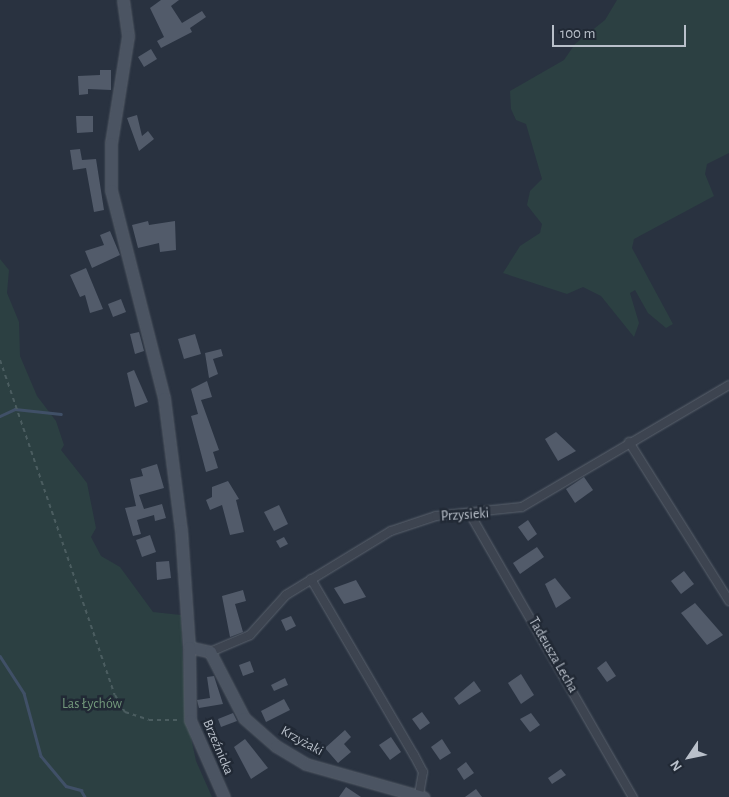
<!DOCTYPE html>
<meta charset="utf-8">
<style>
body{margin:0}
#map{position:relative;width:729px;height:797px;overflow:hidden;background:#293240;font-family:"Alegreya Sans",sans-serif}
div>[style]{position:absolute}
.green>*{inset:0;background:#2c4042}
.stream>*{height:2.5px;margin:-1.25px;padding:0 1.25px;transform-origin:1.25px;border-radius:1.25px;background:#405067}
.building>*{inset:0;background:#525b6a}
.path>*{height:2px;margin-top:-1px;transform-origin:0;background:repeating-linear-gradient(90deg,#4b5d60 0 4px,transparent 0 8px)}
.roads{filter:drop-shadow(0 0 1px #5a626d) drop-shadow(0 0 1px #5a626d)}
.street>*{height:8px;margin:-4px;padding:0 4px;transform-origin:4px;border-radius:4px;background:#3d4450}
.secondary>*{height:11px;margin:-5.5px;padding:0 5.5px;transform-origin:5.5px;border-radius:5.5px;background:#4b5462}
span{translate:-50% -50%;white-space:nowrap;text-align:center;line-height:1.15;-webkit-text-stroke:5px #212935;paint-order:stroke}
.street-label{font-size:14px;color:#b9c0ca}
.park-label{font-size:14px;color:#73997c}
.north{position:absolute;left:664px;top:732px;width:50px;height:50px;-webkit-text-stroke:4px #212935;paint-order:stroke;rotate:236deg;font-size:14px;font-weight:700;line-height:20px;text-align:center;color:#b9c0ca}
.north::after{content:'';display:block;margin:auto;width:18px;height:22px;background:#b9c0ca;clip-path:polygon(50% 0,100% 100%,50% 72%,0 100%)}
.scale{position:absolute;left:552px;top:25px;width:134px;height:22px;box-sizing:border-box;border:2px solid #b9c0ca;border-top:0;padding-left:6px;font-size:15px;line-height:18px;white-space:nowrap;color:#b9c0ca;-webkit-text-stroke:4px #212935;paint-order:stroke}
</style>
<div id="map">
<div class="green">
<i style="clip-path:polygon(617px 0,729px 0,729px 153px,707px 164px,705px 174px,714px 196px,634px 239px,632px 248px,673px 324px,666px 328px,648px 313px,635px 290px,630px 293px,639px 323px,634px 337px,601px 296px,583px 287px,567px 294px,503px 273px,520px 246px,540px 233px,542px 224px,527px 205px,530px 191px,542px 179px,526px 124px,516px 120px,511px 109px,510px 91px,564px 60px,575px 44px,605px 20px)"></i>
<i style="clip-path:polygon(0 259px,9px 270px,7px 293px,19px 322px,20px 356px,37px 396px,56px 421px,64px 445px,61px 450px,87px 483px,96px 528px,91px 537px,101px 556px,120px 567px,153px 612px,181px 615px,185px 709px,196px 761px,212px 797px,0 797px)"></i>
</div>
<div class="stream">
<i style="left:0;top:416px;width:17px;rotate:-25deg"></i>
<i style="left:15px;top:409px;width:46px;rotate:6.2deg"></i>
<i style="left:0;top:656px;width:44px;rotate:57deg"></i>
<i style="left:24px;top:693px;width:65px;rotate:74.9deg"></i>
<i style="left:41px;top:756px;width:39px;rotate:50deg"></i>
<i style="left:66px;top:786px;width:16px;rotate:15deg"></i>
<i style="left:81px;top:790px;width:8px;rotate:60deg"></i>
</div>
<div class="building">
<i style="clip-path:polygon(161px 0,179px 0,171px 6px,182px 23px,202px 11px,206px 17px,190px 28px,192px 32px,161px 48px,157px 41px,164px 37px,150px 8px)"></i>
<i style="clip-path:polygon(151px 49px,157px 59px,144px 67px,138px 57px)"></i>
<i style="clip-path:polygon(100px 70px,111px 70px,111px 90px,88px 89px,88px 94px,79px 95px,78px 76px,100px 75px)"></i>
<i style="clip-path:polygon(137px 115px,142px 136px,148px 131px,154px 139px,139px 151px,127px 118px)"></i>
<i style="clip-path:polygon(76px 116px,93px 116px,93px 132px,77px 133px)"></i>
<i style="clip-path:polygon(80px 149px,82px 160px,96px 159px,104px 210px,94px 212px,86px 168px,73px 170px,70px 150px)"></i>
<i style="clip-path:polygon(148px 221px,149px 225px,175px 221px,176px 250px,160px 252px,159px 243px,138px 248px,132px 225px)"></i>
<i style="clip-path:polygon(110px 231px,120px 255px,92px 268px,85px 251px,104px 245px,100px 235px)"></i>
<i style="clip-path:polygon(86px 268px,103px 309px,90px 313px,85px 295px,80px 297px,70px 275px)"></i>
<i style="clip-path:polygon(121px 299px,126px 312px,113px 317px,108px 304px)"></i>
<i style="clip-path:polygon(139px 332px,144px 351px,135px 354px,130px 334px)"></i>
<i style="clip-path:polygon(195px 334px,201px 354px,184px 359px,178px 339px)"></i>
<i style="clip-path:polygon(221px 349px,223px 356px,213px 359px,218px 374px,209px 378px,205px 353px)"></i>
<i style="clip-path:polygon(134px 370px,148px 402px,135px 407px,127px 373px)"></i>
<i style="clip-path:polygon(207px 381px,212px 397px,201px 400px,219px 450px,213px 452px,218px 468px,206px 472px,191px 416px,198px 414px,191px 389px)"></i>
<i style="clip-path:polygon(556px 432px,576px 451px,558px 461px,545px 439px)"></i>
<i style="clip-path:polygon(157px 464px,164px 488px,139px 495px,144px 509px,162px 504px,166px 518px,155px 521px,154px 515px,137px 520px,141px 534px,133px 536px,125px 508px,136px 506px,130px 479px,143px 476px,141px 469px)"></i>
<i style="clip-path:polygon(584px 477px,593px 490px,575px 503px,566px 489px)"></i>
<i style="clip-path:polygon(228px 481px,239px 499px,236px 500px,244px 532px,230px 535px,222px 505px,210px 510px,206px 500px,212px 497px,212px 487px)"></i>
<i style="clip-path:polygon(279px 505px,288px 524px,274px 531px,264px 512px)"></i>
<i style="clip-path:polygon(528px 520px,537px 534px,528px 541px,518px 527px)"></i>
<i style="clip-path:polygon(150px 535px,156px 552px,142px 557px,136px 540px)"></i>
<i style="clip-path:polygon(284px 537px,288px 544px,280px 548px,276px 541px)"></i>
<i style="clip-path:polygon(537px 547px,544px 557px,520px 574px,513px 563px)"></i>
<i style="clip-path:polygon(169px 561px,171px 578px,157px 580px,156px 562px)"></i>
<i style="clip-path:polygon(684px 571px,694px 584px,681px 594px,671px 581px)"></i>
<i style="clip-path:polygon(555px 578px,571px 598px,556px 608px,545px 584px)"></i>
<i style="clip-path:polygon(356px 580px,366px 597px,344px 604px,334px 588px)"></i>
<i style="clip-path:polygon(243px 590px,246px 601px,235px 604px,243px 632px,230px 637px,222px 596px)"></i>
<i style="clip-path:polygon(695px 603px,723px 635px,707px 645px,681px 613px)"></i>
<i style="clip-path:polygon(291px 616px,296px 626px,286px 631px,281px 620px)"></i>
<i style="clip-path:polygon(250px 661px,254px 672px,243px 676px,239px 665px)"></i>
<i style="clip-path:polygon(606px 661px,616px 676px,607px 682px,597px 668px)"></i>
<i style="clip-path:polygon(521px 674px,534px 695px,521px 704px,508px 683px)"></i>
<i style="clip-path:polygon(214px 676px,223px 704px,199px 708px,197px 700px,210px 698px,207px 677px)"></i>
<i style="clip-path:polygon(285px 678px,288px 685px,274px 691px,271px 685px)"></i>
<i style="clip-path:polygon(474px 681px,481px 691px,459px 705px,454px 698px)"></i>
<i style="clip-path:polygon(284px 699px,290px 710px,266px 722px,261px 711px)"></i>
<i style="clip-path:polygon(422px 712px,430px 723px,420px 730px,412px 719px)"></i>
<i style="clip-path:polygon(233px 713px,237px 721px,221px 727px,218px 719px)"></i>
<i style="clip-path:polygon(531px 713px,540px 725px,530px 732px,520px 719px)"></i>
<i style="clip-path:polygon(345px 730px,351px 737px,344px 744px,351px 752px,338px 763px,325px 748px)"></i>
<i style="clip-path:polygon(391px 737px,401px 752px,390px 760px,379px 745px)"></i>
<i style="clip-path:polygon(245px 739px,268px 768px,251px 779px,234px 747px)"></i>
<i style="clip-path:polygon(442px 739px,451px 753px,440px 760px,431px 747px)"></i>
<i style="clip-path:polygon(466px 762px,474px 773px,464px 780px,457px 769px)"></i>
<i style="clip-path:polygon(561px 769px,566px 775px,552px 784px,548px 778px)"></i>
<i style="clip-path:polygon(346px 787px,361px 797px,339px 797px)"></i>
<i style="clip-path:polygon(476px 789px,482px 797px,465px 797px)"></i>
</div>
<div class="path">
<i style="left:0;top:360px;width:354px;rotate:71.1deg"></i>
<i style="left:115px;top:695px;width:20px;rotate:60deg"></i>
<i style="left:125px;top:712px;width:25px;rotate:18deg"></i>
<i style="left:149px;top:720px;width:31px"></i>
</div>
<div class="roads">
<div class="street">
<i style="left:629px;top:442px;width:188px;rotate:57.8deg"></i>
<i style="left:470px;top:514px;width:327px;rotate:60.1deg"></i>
<i style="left:311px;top:579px;width:204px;rotate:59.7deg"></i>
<i style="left:414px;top:755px;width:19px;rotate:62deg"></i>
<i style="left:423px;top:772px;width:23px;rotate:100deg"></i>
<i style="left:210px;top:652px;width:43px;rotate:-23deg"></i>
<i style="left:250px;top:635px;width:54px;rotate:-48deg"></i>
<i style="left:286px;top:595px;width:123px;rotate:-31.4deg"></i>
<i style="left:391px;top:531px;width:47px;rotate:-18.4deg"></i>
<i style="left:436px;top:516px;width:86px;rotate:-6deg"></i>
<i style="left:522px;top:507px;width:240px;rotate:-30.5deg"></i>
</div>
<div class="secondary">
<i style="left:123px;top:0;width:36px;rotate:82deg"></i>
<i style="left:128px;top:36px;width:108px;rotate:99deg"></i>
<i style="left:111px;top:143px;width:47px;rotate:90deg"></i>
<i style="left:111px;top:190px;width:215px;rotate:75.7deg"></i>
<i style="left:164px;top:398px;width:133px;rotate:82.7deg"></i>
<i style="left:181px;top:530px;width:117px;rotate:86.1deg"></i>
<i style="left:189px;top:647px;width:22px;rotate:13deg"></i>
<i style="left:210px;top:652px;width:74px;rotate:62.7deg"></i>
<i style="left:244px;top:718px;width:43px;rotate:41.2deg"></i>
<i style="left:276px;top:746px;width:35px;rotate:31deg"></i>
<i style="left:306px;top:764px;width:122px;rotate:15.8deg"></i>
<i style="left:189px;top:647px;width:73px;rotate:89.2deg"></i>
<i style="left:190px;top:720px;width:84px;rotate:66.2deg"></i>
</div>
</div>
<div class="street-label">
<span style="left:465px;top:515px;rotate:-4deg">Przysieki</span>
<span style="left:553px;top:655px;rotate:60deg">Tadeusza Lecha</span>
<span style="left:302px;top:741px;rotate:29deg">Krzyżaki</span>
<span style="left:218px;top:747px;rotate:67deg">Brzeźnicka</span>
</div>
<div class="park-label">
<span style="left:92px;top:704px">Las Łychów</span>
</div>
<div class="north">N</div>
<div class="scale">100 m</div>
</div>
